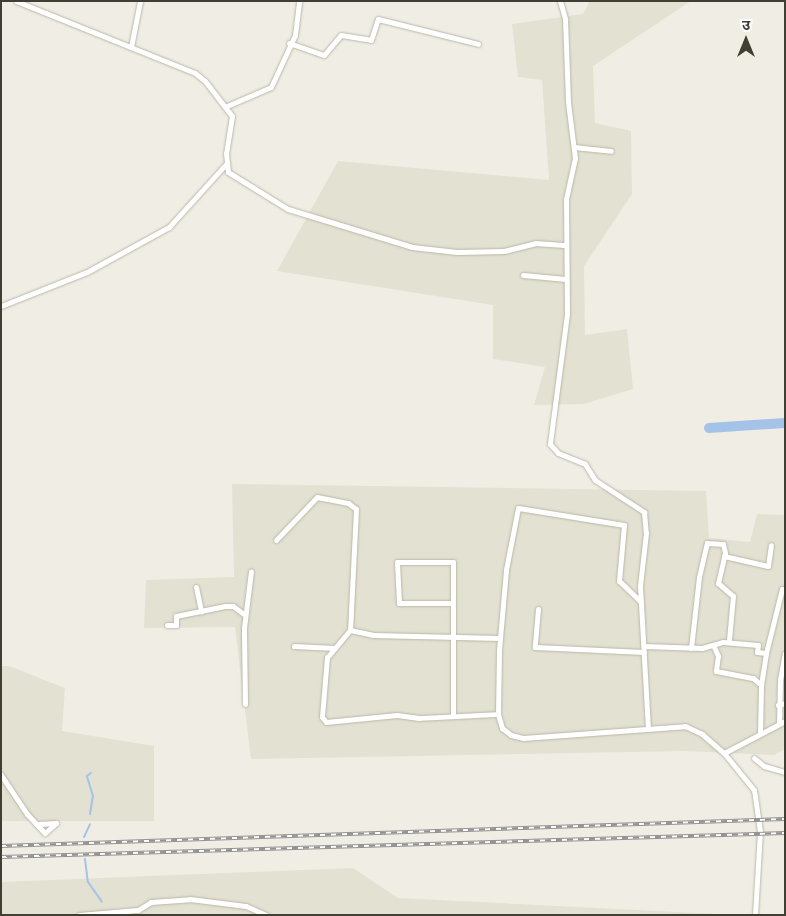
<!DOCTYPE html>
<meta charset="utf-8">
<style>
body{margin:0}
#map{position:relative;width:786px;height:916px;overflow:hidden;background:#f0eee4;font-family:"PT Sans Narrow","Noto Sans Devanagari",sans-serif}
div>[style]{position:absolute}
.residential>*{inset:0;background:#e3e1d2}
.stream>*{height:2px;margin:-1px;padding:0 1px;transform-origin:1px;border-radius:1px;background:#a5c2e8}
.river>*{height:10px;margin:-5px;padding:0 5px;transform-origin:5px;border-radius:5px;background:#a5c2e8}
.roads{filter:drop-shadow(0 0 1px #bab7a8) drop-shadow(0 0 1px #bab7a8)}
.street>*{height:5px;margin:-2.5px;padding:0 2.5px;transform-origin:2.5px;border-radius:2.5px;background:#fff}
.rail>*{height:4px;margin-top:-2px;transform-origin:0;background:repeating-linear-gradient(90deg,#fff 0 5.5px,#939393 0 11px);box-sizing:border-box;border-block:1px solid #939393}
span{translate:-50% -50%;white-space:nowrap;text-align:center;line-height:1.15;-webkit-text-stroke:4px #fff;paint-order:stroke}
.frame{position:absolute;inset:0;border:2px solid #413f34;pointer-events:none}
.north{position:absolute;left:721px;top:15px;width:50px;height:50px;-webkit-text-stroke:4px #fff;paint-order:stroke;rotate:0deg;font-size:14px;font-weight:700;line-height:20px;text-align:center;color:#413f34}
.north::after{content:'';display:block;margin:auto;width:18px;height:22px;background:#413f34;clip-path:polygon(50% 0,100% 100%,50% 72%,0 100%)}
</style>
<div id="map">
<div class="residential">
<i style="clip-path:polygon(590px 1px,691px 1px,593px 66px,595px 123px,631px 131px,632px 194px,584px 266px,585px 335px,627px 329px,633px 389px,584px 404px,534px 405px,545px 367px,493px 359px,493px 305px,277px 271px,338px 161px,549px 180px,542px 80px,518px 77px,512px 24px,583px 14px)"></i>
<i style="clip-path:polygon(232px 484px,706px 491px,709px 538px,750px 542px,757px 514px,785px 515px,785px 749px,774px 755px,686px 751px,251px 759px,235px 627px,144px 628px,146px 580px,234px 577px)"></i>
<i style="clip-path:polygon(1px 666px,9px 666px,65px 688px,62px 731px,154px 746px,154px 821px,1px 821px)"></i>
<i style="clip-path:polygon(353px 868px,398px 898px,738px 915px,1px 915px,1px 882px)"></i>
</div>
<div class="stream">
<i style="left:90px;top:814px;width:18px;rotate:-81deg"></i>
<i style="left:93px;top:796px;width:21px;rotate:-107deg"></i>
<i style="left:87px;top:776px;width:5px;rotate:-37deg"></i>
<i style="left:84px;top:837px;width:14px;rotate:-65deg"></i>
<i style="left:85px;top:859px;width:23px;rotate:83deg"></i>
<i style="left:88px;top:882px;width:24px;rotate:55deg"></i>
</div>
<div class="river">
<i style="left:709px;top:428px;width:76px;rotate:-3.8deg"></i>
</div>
<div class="roads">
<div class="street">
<i style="left:16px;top:1px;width:193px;rotate:21.9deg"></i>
<i style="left:195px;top:73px;width:13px;rotate:39deg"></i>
<i style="left:205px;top:81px;width:44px;rotate:52.4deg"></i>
<i style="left:232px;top:116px;width:37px;rotate:99deg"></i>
<i style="left:226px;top:153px;width:19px;rotate:84deg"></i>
<i style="left:228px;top:172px;width:70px;rotate:31.7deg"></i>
<i style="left:288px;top:209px;width:130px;rotate:17deg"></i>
<i style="left:412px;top:247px;width:45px;rotate:6.3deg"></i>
<i style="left:457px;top:252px;width:47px;rotate:-1.2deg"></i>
<i style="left:504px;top:251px;width:32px;rotate:-14deg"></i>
<i style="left:535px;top:243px;width:29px;rotate:4deg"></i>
<i style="left:560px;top:1px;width:19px;rotate:74deg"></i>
<i style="left:565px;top:19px;width:83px;rotate:87.9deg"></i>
<i style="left:568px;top:102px;width:56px;rotate:82.9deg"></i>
<i style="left:575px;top:158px;width:42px;rotate:102.4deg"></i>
<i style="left:566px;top:199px;width:115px;rotate:89.5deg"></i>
<i style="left:567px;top:314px;width:131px;rotate:97.5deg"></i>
<i style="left:550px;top:444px;width:12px;rotate:48deg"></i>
<i style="left:558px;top:453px;width:29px;rotate:22deg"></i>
<i style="left:585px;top:464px;width:19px;rotate:58deg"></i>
<i style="left:595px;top:480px;width:59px;rotate:33.1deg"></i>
<i style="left:644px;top:512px;width:21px;rotate:85deg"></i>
<i style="left:646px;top:533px;width:53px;rotate:96.5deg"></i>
<i style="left:640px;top:586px;width:142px;rotate:86.8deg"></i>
<i style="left:289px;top:43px;width:37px;rotate:19deg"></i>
<i style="left:324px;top:55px;width:26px;rotate:-50deg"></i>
<i style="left:341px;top:35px;width:30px;rotate:9deg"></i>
<i style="left:371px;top:40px;width:22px;rotate:-72deg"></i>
<i style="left:378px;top:19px;width:103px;rotate:14deg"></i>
<i style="left:131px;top:47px;width:47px;rotate:-78.9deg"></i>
<i style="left:227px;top:106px;width:48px;rotate:-23.4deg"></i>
<i style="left:271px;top:87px;width:57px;rotate:-65.2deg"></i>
<i style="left:295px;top:35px;width:34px;rotate:-83deg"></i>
<i style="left:574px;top:147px;width:37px;rotate:6deg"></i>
<i style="left:523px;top:275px;width:43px;rotate:5.3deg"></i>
<i style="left:1px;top:306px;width:92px;rotate:-21.6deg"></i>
<i style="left:87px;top:272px;width:94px;rotate:-28.8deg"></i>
<i style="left:169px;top:227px;width:84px;rotate:-47.9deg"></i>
<i style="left:276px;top:540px;width:59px;rotate:-46.4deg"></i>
<i style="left:317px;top:497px;width:32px;rotate:11deg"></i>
<i style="left:348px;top:503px;width:10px;rotate:37deg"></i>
<i style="left:356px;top:509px;width:121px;rotate:92.8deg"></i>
<i style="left:350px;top:630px;width:35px;rotate:130deg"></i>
<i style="left:327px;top:657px;width:60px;rotate:94.8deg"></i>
<i style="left:322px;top:717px;width:6px;rotate:51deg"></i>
<i style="left:326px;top:722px;width:71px;rotate:-5.6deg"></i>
<i style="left:397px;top:715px;width:22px;rotate:8deg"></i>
<i style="left:419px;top:718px;width:79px;rotate:-2.9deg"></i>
<i style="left:724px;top:556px;width:45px;rotate:12.8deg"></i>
<i style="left:768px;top:566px;width:21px;rotate:-82deg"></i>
<i style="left:196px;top:587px;width:25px;rotate:78deg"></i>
<i style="left:641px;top:602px;width:30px;rotate:-136deg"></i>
<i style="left:619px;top:581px;width:56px;rotate:-84.9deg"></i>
<i style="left:624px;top:525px;width:107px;rotate:-170.9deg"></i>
<i style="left:518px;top:508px;width:63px;rotate:101deg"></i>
<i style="left:506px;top:570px;width:80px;rotate:95deg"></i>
<i style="left:499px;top:650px;width:64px;rotate:90.9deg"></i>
<i style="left:498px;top:714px;width:15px;rotate:74deg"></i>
<i style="left:502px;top:728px;width:11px;rotate:38deg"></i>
<i style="left:511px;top:735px;width:12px;rotate:14deg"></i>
<i style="left:523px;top:738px;width:162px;rotate:-4.2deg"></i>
<i style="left:685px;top:726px;width:19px;rotate:25deg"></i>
<i style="left:702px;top:734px;width:29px;rotate:41deg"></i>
<i style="left:724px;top:753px;width:48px;rotate:51deg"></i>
<i style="left:754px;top:790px;width:41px;rotate:81.7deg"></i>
<i style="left:760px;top:831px;width:84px;rotate:93.4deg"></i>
<i style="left:452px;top:603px;width:53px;rotate:180deg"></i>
<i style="left:399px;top:603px;width:41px;rotate:-92.8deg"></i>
<i style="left:397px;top:562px;width:56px"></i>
<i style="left:453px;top:562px;width:153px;rotate:90deg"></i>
<i style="left:538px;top:609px;width:38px;rotate:95deg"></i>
<i style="left:535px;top:647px;width:109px;rotate:2.6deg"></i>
<i style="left:167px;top:625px;width:9px"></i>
<i style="left:176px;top:625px;width:9px;rotate:-90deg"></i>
<i style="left:176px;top:616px;width:50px;rotate:-11.5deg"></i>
<i style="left:225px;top:606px;width:8px"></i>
<i style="left:233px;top:606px;width:15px;rotate:37deg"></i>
<i style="left:350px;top:630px;width:24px;rotate:12deg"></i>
<i style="left:373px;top:635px;width:127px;rotate:1.4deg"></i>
<i style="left:294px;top:646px;width:41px;rotate:2.8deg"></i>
<i style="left:644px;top:646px;width:58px;rotate:2deg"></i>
<i style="left:702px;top:648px;width:22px;rotate:-16deg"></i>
<i style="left:723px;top:642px;width:35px;rotate:5deg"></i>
<i style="left:758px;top:645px;width:7px;rotate:98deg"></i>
<i style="left:757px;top:652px;width:9px;rotate:6deg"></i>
<i style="left:714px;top:647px;width:10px;rotate:66deg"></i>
<i style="left:718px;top:656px;width:15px;rotate:98deg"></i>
<i style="left:716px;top:671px;width:38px;rotate:11deg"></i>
<i style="left:753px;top:678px;width:11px;rotate:41deg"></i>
<i style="left:761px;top:685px;width:32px;rotate:-81deg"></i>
<i style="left:766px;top:653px;width:66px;rotate:-76deg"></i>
<i style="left:782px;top:589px;width:3px"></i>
<i style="left:691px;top:648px;width:71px;rotate:-83.6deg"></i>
<i style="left:699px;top:577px;width:35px;rotate:-77deg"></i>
<i style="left:707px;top:543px;width:16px;rotate:4deg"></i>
<i style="left:723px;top:544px;width:9px;rotate:77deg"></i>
<i style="left:725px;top:553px;width:31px;rotate:103deg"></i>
<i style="left:718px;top:583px;width:20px;rotate:41deg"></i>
<i style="left:733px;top:596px;width:44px;rotate:95.2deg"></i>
<i style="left:245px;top:704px;width:76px;rotate:-90.8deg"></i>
<i style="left:244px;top:628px;width:57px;rotate:-83deg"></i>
<i style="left:778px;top:705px;width:7px;rotate:-16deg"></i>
<i style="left:779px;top:724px;width:44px;rotate:-88.7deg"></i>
<i style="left:780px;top:680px;width:27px;rotate:-80deg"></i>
<i style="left:760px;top:734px;width:49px;rotate:-88.8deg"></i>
<i style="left:724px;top:753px;width:69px;rotate:-27.7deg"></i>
<i style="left:754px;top:758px;width:13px;rotate:39deg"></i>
<i style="left:764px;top:766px;width:22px;rotate:16deg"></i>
<i style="left:1px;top:775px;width:47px;rotate:56.3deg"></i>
<i style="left:27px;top:814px;width:26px;rotate:47deg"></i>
<i style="left:45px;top:833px;width:15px;rotate:-42deg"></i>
<i style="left:39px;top:824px;width:17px;rotate:-3deg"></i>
<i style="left:79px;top:915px;width:59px;rotate:-4.8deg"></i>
<i style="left:138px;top:910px;width:15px;rotate:-32deg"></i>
<i style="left:151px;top:902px;width:39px;rotate:-4deg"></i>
<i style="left:190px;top:899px;width:56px;rotate:7.1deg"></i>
<i style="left:246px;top:906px;width:22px;rotate:24deg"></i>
</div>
</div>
<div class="rail">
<i style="left:1px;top:846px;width:784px;rotate:-1.97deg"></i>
<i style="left:1px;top:857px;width:784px;rotate:-1.75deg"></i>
</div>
<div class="frame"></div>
<div class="north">उ</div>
</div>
